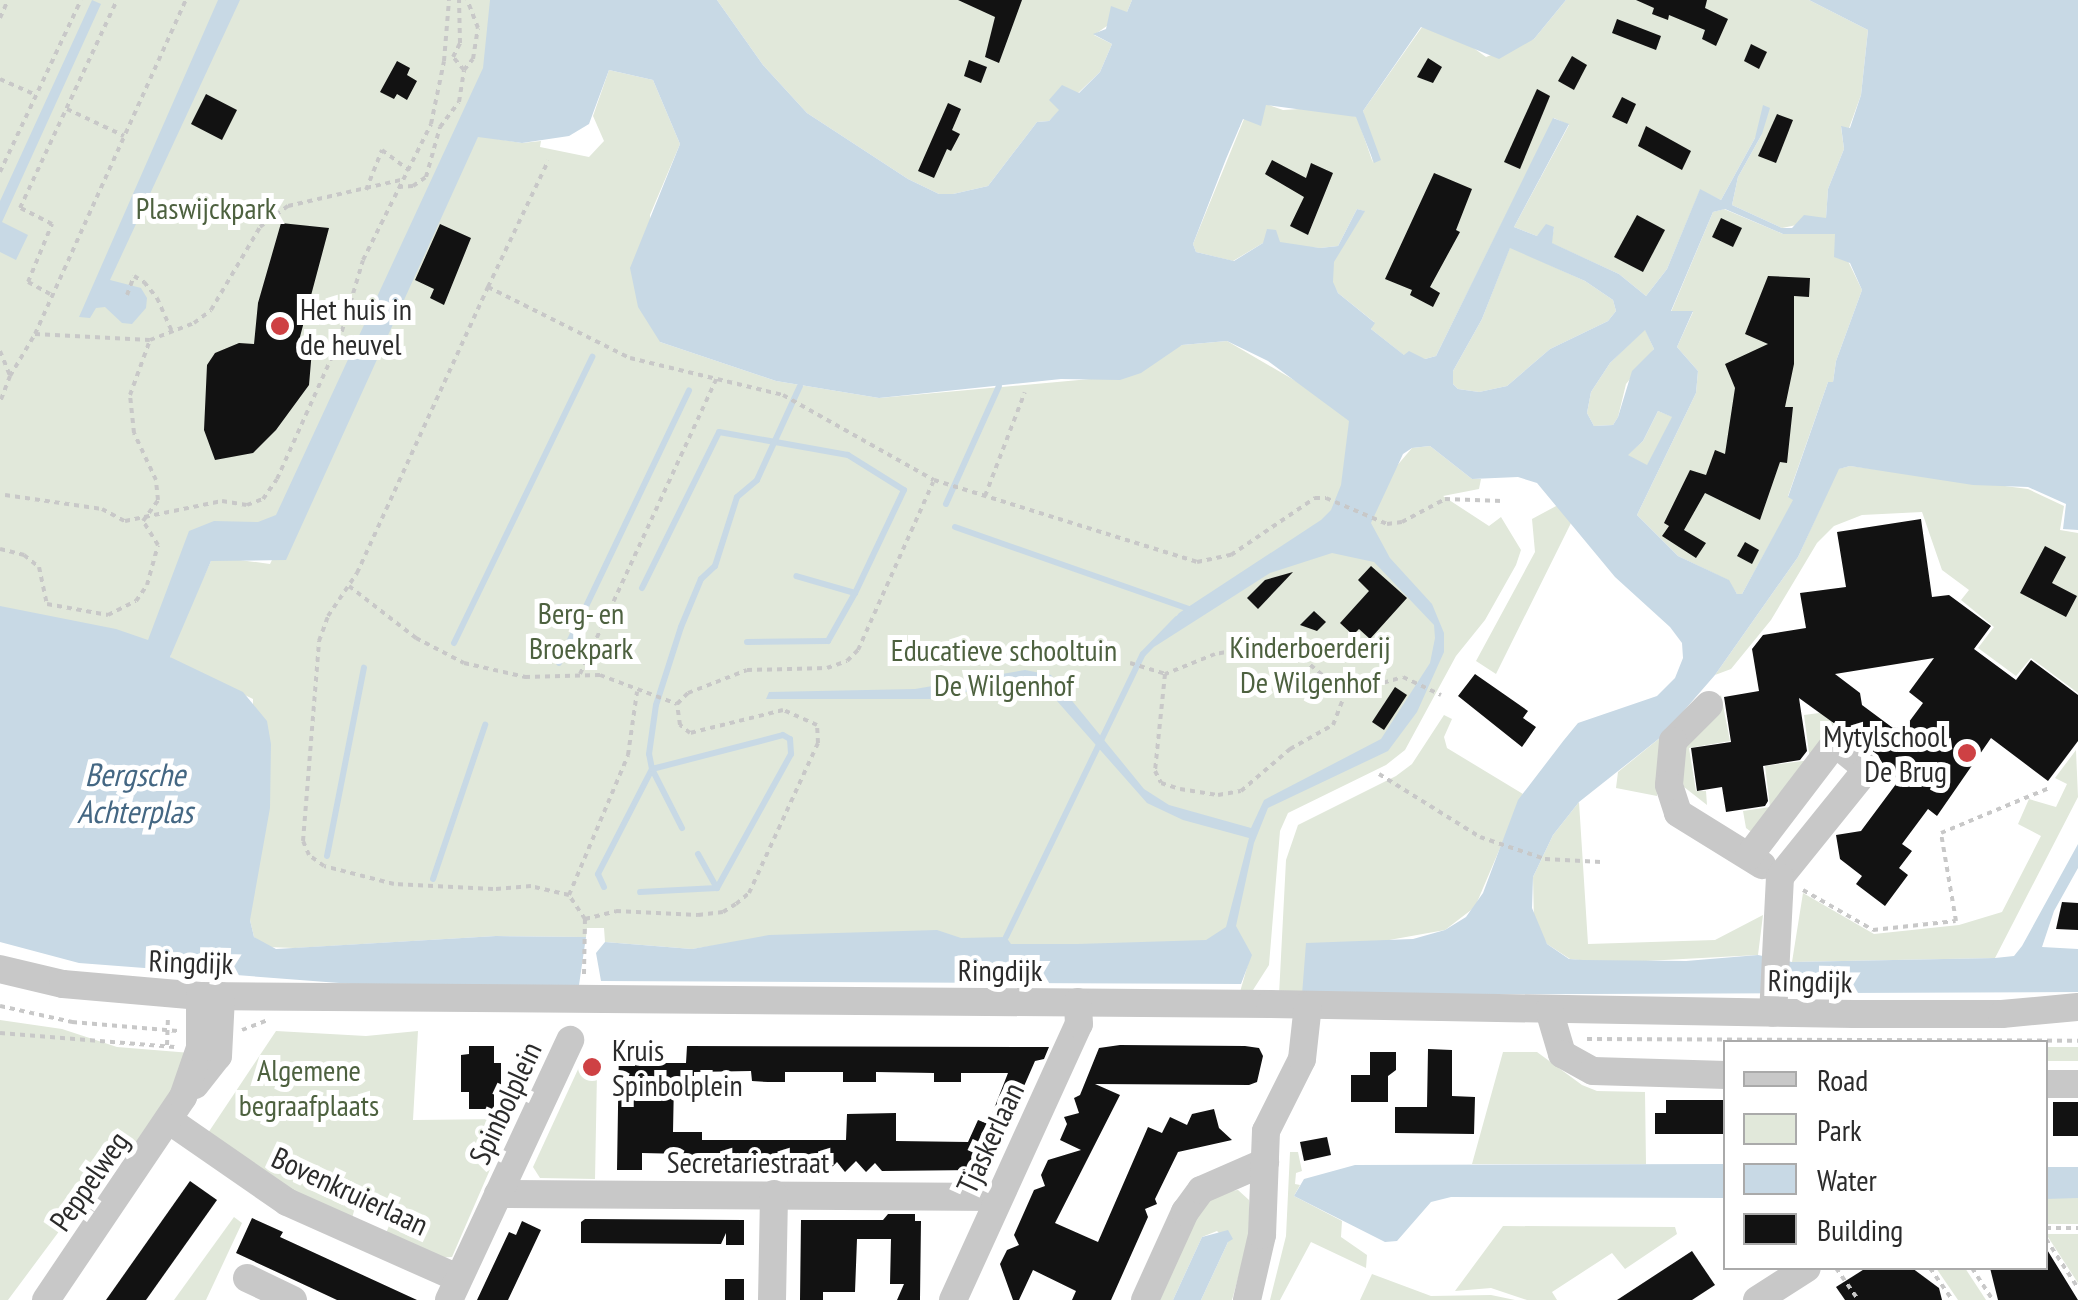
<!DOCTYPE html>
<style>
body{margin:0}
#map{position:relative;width:2078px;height:1300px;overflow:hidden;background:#fff;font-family:"PT Sans Narrow",sans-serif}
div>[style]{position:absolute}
.green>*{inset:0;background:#e1e8da}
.water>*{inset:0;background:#c8d9e5}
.stream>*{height:6px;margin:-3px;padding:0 3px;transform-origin:3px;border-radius:3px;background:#c8d9e5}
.building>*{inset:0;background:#121212}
.path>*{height:4px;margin-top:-2px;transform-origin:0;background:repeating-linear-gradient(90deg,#c8c8c8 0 5px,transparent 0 10px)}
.minor>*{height:28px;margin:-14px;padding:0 14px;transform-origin:14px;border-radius:14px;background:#c8c8c8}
.dots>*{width:28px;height:28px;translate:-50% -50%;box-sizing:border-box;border:5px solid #fff;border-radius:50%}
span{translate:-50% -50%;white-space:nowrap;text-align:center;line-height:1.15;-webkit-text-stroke:10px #fff;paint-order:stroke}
.park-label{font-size:30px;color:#4d613f}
.poi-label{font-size:30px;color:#2b2b2b}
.left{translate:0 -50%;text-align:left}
.right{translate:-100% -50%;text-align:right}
.street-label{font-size:30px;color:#2b2b2b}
.water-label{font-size:32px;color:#446783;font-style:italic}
.legend{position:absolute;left:1723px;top:1040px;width:325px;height:230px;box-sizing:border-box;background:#fff;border:2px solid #aaa;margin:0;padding:12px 18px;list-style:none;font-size:30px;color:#2b2b2b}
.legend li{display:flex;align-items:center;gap:20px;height:50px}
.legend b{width:50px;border:2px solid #aaa}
</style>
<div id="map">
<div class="green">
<i style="clip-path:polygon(0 0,513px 0,277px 551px,207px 547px,0 925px)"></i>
<i style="clip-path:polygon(717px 0,1132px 0,1127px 12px,1094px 35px,1112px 44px,1100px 72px,1049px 121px,1037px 122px,988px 186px,953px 194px,939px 194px,908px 179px,807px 113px,763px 65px)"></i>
<i style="clip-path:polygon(1566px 0,1809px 0,1868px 30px,1861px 95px,1849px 128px,1841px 127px,1844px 149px,1828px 189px,1826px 219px,1782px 228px,1732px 205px,1738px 177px,1762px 134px,1755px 138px,1721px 200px,1700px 190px,1667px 269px,1646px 296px,1619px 274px,1551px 243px,1554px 228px,1537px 236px,1514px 227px,1569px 125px,1554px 118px,1436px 356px,1425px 359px,1405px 356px,1371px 329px,1374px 322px,1338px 293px,1332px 282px,1333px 262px,1364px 211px,1357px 209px,1338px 246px,1320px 248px,1263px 243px,1233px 261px,1196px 252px,1193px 244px,1244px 119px,1266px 104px,1283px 110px,1317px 108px,1357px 117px,1373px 163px,1363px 111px,1422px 27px,1464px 41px,1486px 57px,1534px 39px)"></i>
<i style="clip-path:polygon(609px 70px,653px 80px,680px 144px,650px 215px,660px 342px,776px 381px,879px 398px,1101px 378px,1182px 345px,1227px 341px,1306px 387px,1350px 421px,1350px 433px,1395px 468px,1412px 448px,1430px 446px,1472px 479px,1481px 479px,1479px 489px,1443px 496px,1489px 526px,1501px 517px,1521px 550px,1516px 565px,1485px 620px,1456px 656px,1405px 750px,1386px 765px,1288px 813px,1280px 831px,1269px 965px,1253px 990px,1240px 992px,1248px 964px,1001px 961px,784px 935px,692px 949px,605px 942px,604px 928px,587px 928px,586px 937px,496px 936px,295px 948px,267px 947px,254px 937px,250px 920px,253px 699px,176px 662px,170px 657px,173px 644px,211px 561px,225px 558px,270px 564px,478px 136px,522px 143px,541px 141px,540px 147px,589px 157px,604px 141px,593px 116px)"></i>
<i style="clip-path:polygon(1724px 209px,1783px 234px,1835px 234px,1862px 290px,1836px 361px,1833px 382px,1828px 382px,1788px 496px,1794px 500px,1742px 594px,1737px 594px,1728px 580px,1678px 556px,1637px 515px,1696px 393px,1698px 371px,1677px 347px,1693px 312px,1671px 312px,1713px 212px)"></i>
<i style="clip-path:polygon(1510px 247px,1585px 281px,1613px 300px,1616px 311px,1608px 321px,1550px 349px,1507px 386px,1479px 392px,1458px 389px,1453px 384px,1453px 371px,1482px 319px)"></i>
<i style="clip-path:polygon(1645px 329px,1654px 349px,1626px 384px,1618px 417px,1613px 425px,1594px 426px,1587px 413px,1591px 392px,1610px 363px)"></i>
<i style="clip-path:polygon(1658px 411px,1673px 417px,1647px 466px,1627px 455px,1643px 441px)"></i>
<i style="clip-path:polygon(1850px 466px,2028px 489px,2064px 506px,2060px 530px,2078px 533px,2078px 693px,2031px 658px,2016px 676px,1978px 648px,1994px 627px,1961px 600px,1969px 590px,1942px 570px,1922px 512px,1862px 515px,1834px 526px,1817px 543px,1771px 620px,1731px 669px,1715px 675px,1798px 557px,1838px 469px)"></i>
<i style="clip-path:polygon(1558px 505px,1571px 523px,1496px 674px,1476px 661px,1535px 552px,1532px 519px)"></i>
<i style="clip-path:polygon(1721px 695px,1730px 741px,1689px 748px,1696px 791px,1706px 791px,1707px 805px,1684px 787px,1677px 757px)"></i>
<i style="clip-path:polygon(1827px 712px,1834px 725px,1758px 837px,1746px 828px,1743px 811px,1770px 807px,1765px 766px,1810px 760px,1804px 715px)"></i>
<i style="clip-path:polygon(1444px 715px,1452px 719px,1444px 737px,1447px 748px,1523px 794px,1475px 907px,1445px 930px,1378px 942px,1302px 995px,1279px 995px,1286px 860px,1298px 825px,1396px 776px,1412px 764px)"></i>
<i style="clip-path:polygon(1661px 737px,1657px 796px,1616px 788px,1618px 772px)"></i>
<i style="clip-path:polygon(2076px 750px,2078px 797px,1995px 958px,1792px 962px,1803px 893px,1874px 934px,1959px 925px,2002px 912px,2041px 836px,2018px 824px,2029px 799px,2056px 807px,2067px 784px,2055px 778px)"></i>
<i style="clip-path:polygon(1579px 802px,1588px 944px,1715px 940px,1763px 915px,1758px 955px,1608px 963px,1570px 959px,1547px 944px,1534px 922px,1533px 877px,1553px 835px)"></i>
<i style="clip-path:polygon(0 1020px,62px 1029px,117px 1047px,191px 1053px,183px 1076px,137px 1152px,124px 1144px,8px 1300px,0 1300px)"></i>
<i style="clip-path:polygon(276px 1031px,366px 1036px,418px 1031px,413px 1120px,512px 1119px,452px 1257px,434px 1258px,385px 1236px,397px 1205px,360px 1189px,351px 1222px,279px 1190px,204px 1139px)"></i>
<i style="clip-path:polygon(2046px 1047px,2078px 1047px,2078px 1061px,2046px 1061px)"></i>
<i style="clip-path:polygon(1503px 1052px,1537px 1052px,1582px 1085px,1597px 1091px,1645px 1092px,1646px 1164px,1472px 1164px)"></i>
<i style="clip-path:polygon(580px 1065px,597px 1072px,595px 1179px,540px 1178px,533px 1167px)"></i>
<i style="clip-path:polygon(1290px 1152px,1298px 1152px,1302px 1171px,1296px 1173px,1295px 1184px,1300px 1185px,1294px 1196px,1342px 1221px,1341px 1237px,1367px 1255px,1366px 1268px,1311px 1242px,1280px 1300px,1270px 1300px,1286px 1236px)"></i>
<i style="clip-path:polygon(1238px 1190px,1249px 1200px,1250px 1227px,1246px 1271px,1240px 1271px,1232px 1300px,1201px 1300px,1228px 1242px,1217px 1231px,1202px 1237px,1173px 1300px,1152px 1300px,1201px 1207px,1221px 1192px)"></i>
<i style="clip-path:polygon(2046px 1198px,2078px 1198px,2078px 1224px,2046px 1224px)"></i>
<i style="clip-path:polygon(234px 1217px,242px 1223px,206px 1300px,174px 1300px)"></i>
<i style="clip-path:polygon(1503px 1226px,1675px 1227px,1677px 1234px,1625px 1269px,1612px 1253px,1552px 1292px,1557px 1300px,1527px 1300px,1491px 1288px,1455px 1291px)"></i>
<i style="clip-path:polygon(2046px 1234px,2078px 1234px,2078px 1283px)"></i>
<i style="clip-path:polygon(1936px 1268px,1965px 1268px,1986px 1300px,1958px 1300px)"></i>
<i style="clip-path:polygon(1372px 1274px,1431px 1296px,1491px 1295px,1515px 1300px,1360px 1300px)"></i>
</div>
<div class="water">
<i style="clip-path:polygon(92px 0,101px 4px,2px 222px,28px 235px,16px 260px,0 252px,0 201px)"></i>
<i style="clip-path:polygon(218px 0,240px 0,110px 280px,141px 288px,147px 298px,146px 308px,132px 324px,122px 323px,105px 307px,96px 308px,90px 318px,79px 317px)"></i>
<i style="clip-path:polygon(evenodd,490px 0,717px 0,763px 65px,807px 113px,908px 179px,939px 194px,953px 194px,988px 186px,1037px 122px,1049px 121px,1059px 110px,1049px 100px,1062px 85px,1079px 93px,1100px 72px,1112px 44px,1093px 34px,1106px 29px,1111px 6px,1127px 12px,1132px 0,1566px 0,1534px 39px,1499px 59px,1421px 27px,1363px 111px,1381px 160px,1374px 163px,1356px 117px,1266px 105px,1261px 126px,1243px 119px,1226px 159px,1193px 244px,1196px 252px,1234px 261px,1263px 243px,1267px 229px,1276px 230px,1280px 242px,1320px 248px,1338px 246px,1357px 209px,1365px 211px,1334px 262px,1333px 282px,1338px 293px,1375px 323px,1371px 329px,1404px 355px,1409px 351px,1425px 359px,1436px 356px,1553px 118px,1569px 124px,1514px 227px,1537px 236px,1546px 224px,1554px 227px,1552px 243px,1619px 274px,1646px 296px,1667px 269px,1700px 189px,1721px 200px,1755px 138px,1763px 105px,1770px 108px,1762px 134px,1738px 177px,1732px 205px,1782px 228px,1792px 228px,1804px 215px,1826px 218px,1828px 189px,1844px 149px,1841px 126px,1850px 128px,1861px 95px,1868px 30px,1809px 0,2078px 0,2078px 530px,2063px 529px,2066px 504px,2028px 487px,1973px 485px,1850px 466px,1839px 469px,1798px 557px,1715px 675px,1661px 737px,1579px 802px,1553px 835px,1533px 877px,1532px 908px,1547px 944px,1569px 959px,1583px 960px,1686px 961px,1758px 955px,1792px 962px,1995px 958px,2014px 956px,2022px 946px,2078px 844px,2078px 868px,2054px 911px,2042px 947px,2078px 949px,2078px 992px,1302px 995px,1306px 943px,1413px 939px,1445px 930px,1466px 917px,1483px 893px,1518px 800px,1564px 740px,1578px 723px,1657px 696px,1675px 678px,1683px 658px,1682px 643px,1670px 627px,1615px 577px,1537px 483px,1518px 477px,1472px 479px,1430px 446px,1412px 448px,1403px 454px,1371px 523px,1390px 558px,1432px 604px,1444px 633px,1444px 652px,1417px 712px,1388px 751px,1268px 808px,1254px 843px,1236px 926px,1252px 955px,1241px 984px,601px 981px,596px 953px,605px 942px,692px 949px,769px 935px,937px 930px,961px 938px,1006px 937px,1011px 944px,1077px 944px,1206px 940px,1226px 927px,1249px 838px,1183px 820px,1147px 803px,1057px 701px,1030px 685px,991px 684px,944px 699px,766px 699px,769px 692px,915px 689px,1025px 670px,1051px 675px,1144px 789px,1169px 805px,1251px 828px,1264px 800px,1381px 739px,1430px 663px,1435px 638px,1434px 625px,1374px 562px,1332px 553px,1270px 573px,1154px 647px,1179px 613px,1321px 520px,1331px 510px,1341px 485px,1349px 421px,1268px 361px,1227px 341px,1182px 345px,1141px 373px,1120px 380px,1061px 379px,879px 398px,776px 381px,660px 342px,638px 307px,630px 268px,680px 144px,653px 80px,609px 70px,589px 124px,569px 136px,522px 143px,478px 137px,286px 560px,211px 561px,170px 657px,243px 692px,267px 721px,271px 744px,270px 808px,250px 920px,254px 937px,276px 949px,496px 936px,586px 937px,578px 992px,431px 990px,79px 963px,0 942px,0 606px,116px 629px,148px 640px,189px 531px,214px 521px,258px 522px,276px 515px,483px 68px,490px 0,1725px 209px,1783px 234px,1835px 234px,1834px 257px,1850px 263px,1862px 290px,1836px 361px,1833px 382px,1828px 382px,1788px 497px,1793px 500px,1742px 594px,1737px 594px,1729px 580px,1678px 556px,1637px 515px,1696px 393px,1698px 371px,1677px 347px,1693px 311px,1671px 311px,1713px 212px,1725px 209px,490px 0,1510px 248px,1585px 281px,1613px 300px,1616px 311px,1608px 321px,1550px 349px,1507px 386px,1479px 392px,1458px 389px,1453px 384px,1453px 371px,1482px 319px,1510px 248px,490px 0,1645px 330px,1654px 349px,1632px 371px,1618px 417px,1613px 425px,1594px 426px,1587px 413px,1591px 392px,1610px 363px,1645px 330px,490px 0,1658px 411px,1672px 417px,1647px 465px,1628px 455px,1643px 441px,1658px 411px)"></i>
<i style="clip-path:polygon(1725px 1164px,1725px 1198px,1451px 1197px,1431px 1202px,1397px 1241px,1385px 1242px,1294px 1196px,1304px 1179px,1355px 1165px)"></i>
<i style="clip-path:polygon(2046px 1167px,2078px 1167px,2078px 1198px,2046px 1199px)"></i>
<i style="clip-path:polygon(1228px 1230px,1233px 1239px,1228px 1242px,1201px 1300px,1173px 1300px,1202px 1237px)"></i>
</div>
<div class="stream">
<i style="left:946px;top:504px;width:129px;rotate:-65.8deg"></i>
<i style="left:955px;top:527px;width:251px;rotate:19.3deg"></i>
<i style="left:642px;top:588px;width:174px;rotate:-63.7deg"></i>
<i style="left:719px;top:432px;width:131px;rotate:10.1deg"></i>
<i style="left:848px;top:455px;width:66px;rotate:32deg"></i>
<i style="left:904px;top:490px;width:114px;rotate:115.4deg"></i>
<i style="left:855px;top:593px;width:61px;rotate:-163.9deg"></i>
<i style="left:747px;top:642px;width:81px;rotate:-0.7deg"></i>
<i style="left:828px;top:641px;width:55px;rotate:-60.6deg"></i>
<i style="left:454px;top:643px;width:318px;rotate:-64.2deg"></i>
<i style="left:559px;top:663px;width:302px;rotate:-64.5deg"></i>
<i style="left:682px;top:828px;width:66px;rotate:-117deg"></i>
<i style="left:652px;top:769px;width:15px;rotate:-101deg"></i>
<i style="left:649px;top:754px;width:49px;rotate:-81.9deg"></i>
<i style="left:656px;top:705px;width:82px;rotate:-72.2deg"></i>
<i style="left:681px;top:627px;width:52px;rotate:-67.4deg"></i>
<i style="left:701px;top:579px;width:19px;rotate:-43deg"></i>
<i style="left:715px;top:566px;width:72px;rotate:-72.3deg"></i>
<i style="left:737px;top:497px;width:26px;rotate:-40deg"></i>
<i style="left:757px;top:480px;width:103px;rotate:-65.4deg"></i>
<i style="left:698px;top:854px;width:39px;rotate:61deg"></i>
<i style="left:327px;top:856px;width:192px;rotate:-78.9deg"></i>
<i style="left:433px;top:879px;width:163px;rotate:-71.3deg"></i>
<i style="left:604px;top:887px;width:14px;rotate:-115deg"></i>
<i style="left:598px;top:874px;width:118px;rotate:-62.8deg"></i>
<i style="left:652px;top:769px;width:135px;rotate:-14.5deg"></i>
<i style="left:783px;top:735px;width:8px;rotate:30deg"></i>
<i style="left:790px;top:739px;width:15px;rotate:86deg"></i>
<i style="left:791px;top:754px;width:153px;rotate:118.9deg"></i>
<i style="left:717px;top:888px;width:77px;rotate:177deg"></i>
<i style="left:1006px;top:937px;width:314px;rotate:-64.2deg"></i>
<i style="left:1143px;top:654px;width:49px;rotate:-45.8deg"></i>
</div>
<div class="building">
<i style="clip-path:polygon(958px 0,1022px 0,999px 63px,985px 57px,995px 17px)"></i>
<i style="clip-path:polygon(1636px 0,1707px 0,1705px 8px,1728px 19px,1716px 46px,1702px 39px,1705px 30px,1669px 15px,1668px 20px,1652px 14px,1654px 8px)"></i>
<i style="clip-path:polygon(1617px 19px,1661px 36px,1656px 50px,1612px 33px)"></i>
<i style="clip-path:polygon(1751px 44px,1767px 52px,1759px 69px,1744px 61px)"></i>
<i style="clip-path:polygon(1572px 56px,1587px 65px,1574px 90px,1558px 81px)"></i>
<i style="clip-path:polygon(1428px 58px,1442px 67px,1433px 83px,1417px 77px)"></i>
<i style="clip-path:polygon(969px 60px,987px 67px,981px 83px,964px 76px)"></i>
<i style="clip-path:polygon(397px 61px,410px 68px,407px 75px,417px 81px,407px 100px,397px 94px,394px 99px,380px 92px)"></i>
<i style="clip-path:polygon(1537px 89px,1550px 96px,1520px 169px,1504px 162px)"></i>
<i style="clip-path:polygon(206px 94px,237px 110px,222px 140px,191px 124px)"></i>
<i style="clip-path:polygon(1622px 97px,1636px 104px,1627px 124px,1612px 117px)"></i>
<i style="clip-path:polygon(948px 103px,961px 109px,952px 130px,960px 134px,951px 151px,947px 149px,934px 178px,918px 171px)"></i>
<i style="clip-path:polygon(1777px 114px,1793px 120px,1776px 163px,1758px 156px)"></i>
<i style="clip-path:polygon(1646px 126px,1691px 151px,1682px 170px,1638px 146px)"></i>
<i style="clip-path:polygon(1272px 160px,1306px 178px,1311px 163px,1333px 173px,1308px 235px,1290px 226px,1304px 197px,1265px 174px)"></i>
<i style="clip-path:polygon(1434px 173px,1472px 189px,1456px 230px,1460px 232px,1430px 287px,1440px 293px,1433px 307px,1410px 295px,1412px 290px,1385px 279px)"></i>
<i style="clip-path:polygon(1637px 215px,1665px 230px,1643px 272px,1614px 257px)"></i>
<i style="clip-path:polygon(1721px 218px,1742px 228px,1733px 247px,1712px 237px)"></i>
<i style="clip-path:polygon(281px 223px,329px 228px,297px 348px,312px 350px,309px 385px,276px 430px,253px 453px,215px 460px,204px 430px,207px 365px,215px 353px,239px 343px,254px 344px,258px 303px)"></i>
<i style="clip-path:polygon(440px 224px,471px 238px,444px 305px,430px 298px,434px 289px,415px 280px)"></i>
<i style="clip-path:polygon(1768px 276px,1810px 278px,1809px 297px,1794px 296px,1794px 364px,1785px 407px,1793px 407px,1787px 463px,1780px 462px,1760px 520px,1705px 493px,1684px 530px,1706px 543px,1696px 558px,1662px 536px,1669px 526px,1664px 523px,1690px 470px,1706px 475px,1715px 450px,1725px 454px,1735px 388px,1725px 364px,1768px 344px,1745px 334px)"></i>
<i style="clip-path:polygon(evenodd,1921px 519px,1932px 597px,1949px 595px,1991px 626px,1974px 649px,2016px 680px,2031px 660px,2078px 695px,2078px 741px,2048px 781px,1991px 738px,1937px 816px,1928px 809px,1902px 844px,1912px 851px,1899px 868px,1908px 875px,1885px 906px,1856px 884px,1862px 876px,1840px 859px,1836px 835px,1861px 831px,1899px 780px,1885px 769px,1878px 755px,1799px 698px,1807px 751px,1800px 760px,1763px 766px,1768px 801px,1765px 806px,1726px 812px,1722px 787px,1697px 791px,1691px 748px,1731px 742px,1724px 697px,1759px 691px,1752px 649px,1763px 635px,1806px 628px,1800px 593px,1846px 587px,1837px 532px,1921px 519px,1934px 658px,1909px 692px,1923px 703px,1906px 726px,1893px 728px,1862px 705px,1860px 693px,1835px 674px,1934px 658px)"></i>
<i style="clip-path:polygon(1745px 542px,1759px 550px,1752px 564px,1737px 556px)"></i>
<i style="clip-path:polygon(2045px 546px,2066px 557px,2052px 583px,2077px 596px,2066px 617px,2020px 593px)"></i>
<i style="clip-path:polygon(1371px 566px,1407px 598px,1370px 639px,1359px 629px,1353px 635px,1340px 623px,1369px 591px,1358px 580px)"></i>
<i style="clip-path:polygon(1293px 572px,1258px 609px,1247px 598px,1265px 580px)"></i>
<i style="clip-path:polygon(1314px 611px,1326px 622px,1317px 631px,1300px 625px)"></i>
<i style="clip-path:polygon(1475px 674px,1528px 711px,1523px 718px,1536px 727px,1522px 747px,1458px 696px)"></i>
<i style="clip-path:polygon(1395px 687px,1407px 695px,1384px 730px,1372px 722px)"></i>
<i style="clip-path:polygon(2062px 902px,2078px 903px,2078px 930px,2056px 929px)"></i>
<i style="clip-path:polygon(1120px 1045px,1245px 1046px,1259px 1048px,1263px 1056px,1257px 1082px,1249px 1085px,1095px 1084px,1120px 1095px,1055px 1223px,1098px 1242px,1148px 1127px,1162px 1133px,1170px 1117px,1187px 1125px,1192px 1114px,1214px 1109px,1219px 1128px,1232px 1140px,1178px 1152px,1155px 1199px,1157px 1204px,1145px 1209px,1148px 1217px,1111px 1300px,1072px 1300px,1076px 1291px,1033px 1270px,1019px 1300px,1013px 1300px,1000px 1264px,1007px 1250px,1019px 1245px,1014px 1235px,1034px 1190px,1045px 1186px,1041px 1175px,1048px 1160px,1081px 1150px,1060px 1140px,1067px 1124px,1064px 1117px,1079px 1113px,1074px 1098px,1080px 1095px,1099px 1048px)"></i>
<i style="clip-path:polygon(469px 1046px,494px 1046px,494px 1063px,501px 1063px,501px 1092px,494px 1092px,494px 1109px,469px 1109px,469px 1092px,461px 1092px,461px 1055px,469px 1054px)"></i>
<i style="clip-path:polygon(evenodd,619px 1046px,645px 1046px,645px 1063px,686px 1063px,687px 1046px,1049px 1047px,1044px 1059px,1035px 1061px,991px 1162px,979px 1161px,975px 1170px,882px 1171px,875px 1163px,866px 1172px,856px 1161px,845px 1172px,837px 1162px,827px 1172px,743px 1168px,739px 1173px,729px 1162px,721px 1169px,687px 1168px,684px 1154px,642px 1153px,642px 1170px,617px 1170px,619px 1046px,751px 1071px,752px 1081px,768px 1082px,785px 1082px,785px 1072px,843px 1072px,843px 1082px,876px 1082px,876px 1072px,934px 1073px,934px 1082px,961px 1082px,961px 1073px,1008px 1073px,988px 1124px,978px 1120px,968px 1142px,896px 1141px,896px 1113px,847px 1114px,846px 1140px,702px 1140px,702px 1132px,673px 1132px,674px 1081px,694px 1081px,694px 1072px,751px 1071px)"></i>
<i style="clip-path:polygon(1428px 1049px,1452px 1050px,1452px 1096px,1475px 1097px,1474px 1134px,1395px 1133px,1395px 1107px,1427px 1107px)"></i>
<i style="clip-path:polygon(1370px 1052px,1396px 1052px,1396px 1070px,1388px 1076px,1388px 1102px,1351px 1102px,1351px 1075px,1370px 1075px)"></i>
<i style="clip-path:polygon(1666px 1100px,1726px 1100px,1726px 1134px,1655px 1134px,1655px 1113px,1666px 1113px)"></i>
<i style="clip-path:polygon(2053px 1102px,2078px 1102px,2078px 1136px,2053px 1136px)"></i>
<i style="clip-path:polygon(1327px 1137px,1331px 1155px,1304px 1161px,1300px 1142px)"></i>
<i style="clip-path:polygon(190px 1181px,217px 1200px,146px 1300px,106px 1300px)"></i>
<i style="clip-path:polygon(888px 1214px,915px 1214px,915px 1221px,921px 1221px,920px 1300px,897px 1300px,904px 1284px,890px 1284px,891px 1239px,857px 1239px,855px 1292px,823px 1292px,823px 1300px,800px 1300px,801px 1220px,883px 1220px)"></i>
<i style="clip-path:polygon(252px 1218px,283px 1232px,280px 1237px,417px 1300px,337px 1300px,236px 1253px)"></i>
<i style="clip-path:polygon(585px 1219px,744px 1220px,744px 1245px,726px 1245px,726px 1233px,721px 1244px,581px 1243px,581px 1222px)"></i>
<i style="clip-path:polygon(522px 1221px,541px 1230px,508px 1300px,477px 1300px,509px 1232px,516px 1235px)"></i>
<i style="clip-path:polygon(2046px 1248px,2078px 1300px,1998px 1300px,1990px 1268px,2046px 1268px)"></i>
<i style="clip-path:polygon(1692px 1251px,1715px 1285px,1692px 1300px,1617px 1300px)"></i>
<i style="clip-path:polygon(1866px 1268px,1912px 1268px,1939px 1288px,1942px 1300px,1845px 1300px,1836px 1287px)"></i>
<i style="clip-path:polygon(725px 1279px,744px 1279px,744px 1300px,725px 1300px)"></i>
</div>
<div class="path">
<i style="left:0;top:18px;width:20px;rotate:-66deg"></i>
<i style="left:464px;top:70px;width:14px;rotate:-51deg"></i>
<i style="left:473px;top:59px;width:31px;rotate:-81deg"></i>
<i style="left:478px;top:28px;width:30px;rotate:-111deg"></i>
<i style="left:0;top:79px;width:39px;rotate:24deg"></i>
<i style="left:67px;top:109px;width:63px;rotate:25.3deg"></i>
<i style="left:0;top:172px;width:190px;rotate:-64.8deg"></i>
<i style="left:398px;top:187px;width:15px;rotate:-4deg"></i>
<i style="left:413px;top:186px;width:16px;rotate:-35deg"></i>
<i style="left:426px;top:177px;width:52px;rotate:-74.4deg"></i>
<i style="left:440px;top:127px;width:31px;rotate:-53deg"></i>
<i style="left:459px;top:102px;width:32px;rotate:-81deg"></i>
<i style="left:464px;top:70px;width:17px;rotate:-130deg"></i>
<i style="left:453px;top:57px;width:16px;rotate:-63deg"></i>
<i style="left:460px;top:43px;width:43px;rotate:-91.3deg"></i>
<i style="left:366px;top:190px;width:43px;rotate:-68.2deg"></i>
<i style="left:382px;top:150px;width:34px;rotate:37deg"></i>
<i style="left:488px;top:287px;width:140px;rotate:-64.5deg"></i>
<i style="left:50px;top:294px;width:25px;rotate:-151deg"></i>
<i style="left:28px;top:282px;width:63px;rotate:-67.5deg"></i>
<i style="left:52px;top:224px;width:36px;rotate:-153deg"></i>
<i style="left:20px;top:208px;width:230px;rotate:-65deg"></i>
<i style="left:127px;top:295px;width:20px;rotate:-70deg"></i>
<i style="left:134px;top:276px;width:12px;rotate:31deg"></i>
<i style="left:144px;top:282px;width:21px;rotate:51deg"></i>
<i style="left:157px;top:298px;width:37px;rotate:66deg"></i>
<i style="left:35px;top:334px;width:115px;rotate:3deg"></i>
<i style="left:150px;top:340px;width:47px;rotate:-21.1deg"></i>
<i style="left:194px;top:323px;width:21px;rotate:-37deg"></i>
<i style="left:211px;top:310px;width:96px;rotate:-59.4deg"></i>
<i style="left:260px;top:227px;width:35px;rotate:-37deg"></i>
<i style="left:288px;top:206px;width:116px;rotate:-13deg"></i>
<i style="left:0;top:351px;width:27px;rotate:68deg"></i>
<i style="left:10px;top:376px;width:28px;rotate:111deg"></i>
<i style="left:10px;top:376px;width:49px;rotate:-59.2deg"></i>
<i style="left:35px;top:334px;width:367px;rotate:-65.7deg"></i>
<i style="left:5px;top:495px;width:98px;rotate:8.2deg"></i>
<i style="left:102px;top:509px;width:26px;rotate:28deg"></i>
<i style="left:125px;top:521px;width:99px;rotate:-11.7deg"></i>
<i style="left:222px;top:501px;width:25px;rotate:9deg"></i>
<i style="left:247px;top:505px;width:17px;rotate:-21deg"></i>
<i style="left:263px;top:499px;width:24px;rotate:-55deg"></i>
<i style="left:277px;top:479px;width:151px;rotate:-65.8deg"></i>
<i style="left:339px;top:341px;width:84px;rotate:-73.5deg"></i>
<i style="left:363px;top:260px;width:152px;rotate:-63.4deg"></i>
<i style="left:431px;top:124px;width:64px;rotate:-78.3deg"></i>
<i style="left:444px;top:61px;width:61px;rotate:-85.3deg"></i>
<i style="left:985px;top:496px;width:111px;rotate:-69deg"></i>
<i style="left:0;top:549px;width:25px;rotate:14deg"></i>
<i style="left:24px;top:555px;width:19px;rotate:39deg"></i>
<i style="left:39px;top:567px;width:38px;rotate:78deg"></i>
<i style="left:47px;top:604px;width:62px;rotate:10.2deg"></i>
<i style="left:108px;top:615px;width:31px;rotate:-27deg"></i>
<i style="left:136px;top:601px;width:19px;rotate:-55deg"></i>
<i style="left:147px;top:585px;width:41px;rotate:-74.6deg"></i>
<i style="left:158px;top:545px;width:28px;rotate:-122deg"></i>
<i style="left:143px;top:521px;width:26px;rotate:-54deg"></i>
<i style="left:158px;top:500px;width:20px;rotate:-96deg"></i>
<i style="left:156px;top:480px;width:52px;rotate:-115.1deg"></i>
<i style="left:134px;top:433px;width:38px;rotate:-96deg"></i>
<i style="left:130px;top:395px;width:59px;rotate:-70deg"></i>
<i style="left:349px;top:586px;width:85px;rotate:37.8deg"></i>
<i style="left:416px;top:638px;width:54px;rotate:27.5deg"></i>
<i style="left:464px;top:663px;width:63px;rotate:12.9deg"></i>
<i style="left:525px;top:677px;width:75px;rotate:-1.5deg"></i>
<i style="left:600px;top:675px;width:82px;rotate:20.6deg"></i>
<i style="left:677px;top:704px;width:16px;rotate:-45deg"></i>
<i style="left:688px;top:693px;width:63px;rotate:-21.3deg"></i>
<i style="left:747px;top:670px;width:80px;rotate:-1.4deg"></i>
<i style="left:827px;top:668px;width:21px;rotate:-19deg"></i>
<i style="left:847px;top:661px;width:16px;rotate:-45deg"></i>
<i style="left:858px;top:650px;width:184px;rotate:-65.9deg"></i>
<i style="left:1130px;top:663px;width:37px;rotate:17deg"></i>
<i style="left:580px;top:674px;width:325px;rotate:-65.2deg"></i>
<i style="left:1345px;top:694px;width:81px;rotate:-140deg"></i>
<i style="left:1283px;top:642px;width:69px;rotate:170deg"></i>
<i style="left:1215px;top:654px;width:54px;rotate:158.2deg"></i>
<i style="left:1165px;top:674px;width:98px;rotate:95.9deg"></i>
<i style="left:1155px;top:771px;width:13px;rotate:63deg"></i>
<i style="left:1161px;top:783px;width:20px;rotate:18deg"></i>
<i style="left:1180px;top:789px;width:38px;rotate:9deg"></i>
<i style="left:1218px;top:795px;width:23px;rotate:-10deg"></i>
<i style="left:1241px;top:791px;width:65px;rotate:-40.6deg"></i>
<i style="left:1290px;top:749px;width:49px;rotate:-29.2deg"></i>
<i style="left:1333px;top:725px;width:33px;rotate:-69deg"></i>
<i style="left:1345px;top:694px;width:60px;rotate:-16.3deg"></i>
<i style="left:1403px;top:677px;width:42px;rotate:25.3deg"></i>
<i style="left:1379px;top:774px;width:119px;rotate:32deg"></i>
<i style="left:1480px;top:837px;width:69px;rotate:18.7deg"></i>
<i style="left:1545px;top:859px;width:56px;rotate:3.1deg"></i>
<i style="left:1803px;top:890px;width:81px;rotate:29.7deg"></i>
<i style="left:1873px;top:930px;width:83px;rotate:-6.2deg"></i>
<i style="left:1956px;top:921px;width:89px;rotate:-99.7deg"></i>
<i style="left:1941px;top:833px;width:117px;rotate:-22.6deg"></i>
<i style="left:569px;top:895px;width:152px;rotate:-67.1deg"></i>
<i style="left:628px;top:755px;width:64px;rotate:-81.9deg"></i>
<i style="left:585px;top:919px;width:32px;rotate:-14deg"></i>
<i style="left:616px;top:911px;width:82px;rotate:2.8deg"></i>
<i style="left:698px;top:915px;width:25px;rotate:-7deg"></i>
<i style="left:723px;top:912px;width:15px;rotate:-32deg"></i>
<i style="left:736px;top:904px;width:17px;rotate:-40deg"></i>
<i style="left:749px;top:893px;width:165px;rotate:-65.3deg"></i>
<i style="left:818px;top:743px;width:18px;rotate:-93deg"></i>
<i style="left:817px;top:725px;width:37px;rotate:-156deg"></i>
<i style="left:783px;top:710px;width:96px;rotate:166.1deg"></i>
<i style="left:690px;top:733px;width:13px;rotate:-141deg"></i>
<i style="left:680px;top:725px;width:21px;rotate:-98deg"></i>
<i style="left:584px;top:974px;width:55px;rotate:-89deg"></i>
<i style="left:585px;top:919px;width:29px;rotate:-124deg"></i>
<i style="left:569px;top:895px;width:39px;rotate:-167deg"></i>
<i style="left:531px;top:886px;width:38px;rotate:175deg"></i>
<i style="left:493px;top:889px;width:99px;rotate:-177.1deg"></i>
<i style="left:394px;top:884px;width:72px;rotate:-165.6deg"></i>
<i style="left:324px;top:866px;width:19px;rotate:-144deg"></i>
<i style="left:309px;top:855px;width:15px;rotate:-113deg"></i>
<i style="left:303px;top:841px;width:201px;rotate:-85.4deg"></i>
<i style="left:319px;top:641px;width:27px;rotate:-70deg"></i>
<i style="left:328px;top:616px;width:52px;rotate:-56deg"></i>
<i style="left:357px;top:573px;width:315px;rotate:-65.4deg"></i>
<i style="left:488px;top:287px;width:159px;rotate:26.6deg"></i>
<i style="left:630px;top:358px;width:157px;rotate:13.6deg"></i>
<i style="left:783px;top:395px;width:173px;rotate:29.4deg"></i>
<i style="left:934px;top:480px;width:275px;rotate:17.3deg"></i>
<i style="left:1197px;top:562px;width:35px;rotate:-12deg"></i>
<i style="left:1231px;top:555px;width:102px;rotate:-34.2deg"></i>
<i style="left:1315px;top:498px;width:11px"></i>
<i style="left:1326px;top:498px;width:66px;rotate:23.1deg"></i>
<i style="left:1387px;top:524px;width:15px;rotate:-8deg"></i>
<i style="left:1402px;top:522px;width:49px;rotate:-28.1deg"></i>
<i style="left:1445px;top:499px;width:57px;rotate:2deg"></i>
<i style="left:0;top:1006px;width:74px;rotate:12.5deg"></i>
<i style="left:72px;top:1022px;width:106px;rotate:4.9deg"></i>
<i style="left:242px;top:1030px;width:26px;rotate:-21deg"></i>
<i style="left:0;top:1033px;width:175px;rotate:4.6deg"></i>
<i style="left:1587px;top:1039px;width:491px;rotate:0.2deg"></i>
<i style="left:167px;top:1045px;width:30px;rotate:-88deg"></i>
<i style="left:2046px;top:1228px;width:32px"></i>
<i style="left:2046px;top:1239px;width:59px;rotate:56.9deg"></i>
<i style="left:1836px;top:1268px;width:39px;rotate:55deg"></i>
<i style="left:1930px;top:1268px;width:39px;rotate:55deg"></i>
<i style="left:1972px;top:1268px;width:38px;rotate:57deg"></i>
</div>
<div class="minor">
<i style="left:1709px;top:705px;width:51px;rotate:135deg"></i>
<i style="left:1673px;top:741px;width:44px;rotate:95.2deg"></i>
<i style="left:1669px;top:785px;width:29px;rotate:72deg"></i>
<i style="left:1678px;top:813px;width:99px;rotate:31.8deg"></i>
<i style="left:1749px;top:856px;width:142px;rotate:-52.7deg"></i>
<i style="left:1835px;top:743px;width:41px;rotate:39.1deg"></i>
<i style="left:1867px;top:769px;width:139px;rotate:128.9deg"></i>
<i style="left:1780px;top:877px;width:136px;rotate:92.9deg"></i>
<i style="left:0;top:969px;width:65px;rotate:13.4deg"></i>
<i style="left:63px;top:984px;width:138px;rotate:5deg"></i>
<i style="left:200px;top:996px;width:1070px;rotate:0.43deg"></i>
<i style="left:1270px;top:1004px;width:584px;rotate:0.98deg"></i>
<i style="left:1854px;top:1014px;width:148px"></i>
<i style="left:2002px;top:1014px;width:76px;rotate:-5.3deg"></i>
<i style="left:1549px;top:1010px;width:46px;rotate:73.5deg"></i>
<i style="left:1562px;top:1054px;width:35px;rotate:29deg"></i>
<i style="left:1593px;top:1071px;width:133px;rotate:1.7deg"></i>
<i style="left:2046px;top:1084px;width:32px"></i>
<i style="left:195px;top:1085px;width:37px;rotate:-52deg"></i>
<i style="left:218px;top:1056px;width:60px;rotate:-87.1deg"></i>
<i style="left:170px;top:1121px;width:142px;rotate:34.7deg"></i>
<i style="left:287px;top:1202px;width:187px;rotate:24deg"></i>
<i style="left:498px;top:1194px;width:501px;rotate:0.34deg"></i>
<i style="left:247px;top:1278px;width:51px;rotate:25.6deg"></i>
<i style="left:46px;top:1300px;width:245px;rotate:-56deg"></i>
<i style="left:183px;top:1097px;width:52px;rotate:-70.9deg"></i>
<i style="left:200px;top:1048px;width:52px;rotate:-90deg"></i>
<i style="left:449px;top:1300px;width:287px;rotate:-65deg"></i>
<i style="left:772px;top:1300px;width:106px;rotate:-88.9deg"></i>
<i style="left:953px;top:1300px;width:303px;rotate:-65.5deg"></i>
<i style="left:1079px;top:1024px;width:22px;rotate:-93deg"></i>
<i style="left:1145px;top:1300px;width:97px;rotate:-65.6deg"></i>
<i style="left:1185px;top:1212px;width:27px;rotate:-54deg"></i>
<i style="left:1201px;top:1190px;width:70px;rotate:-23.6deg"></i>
<i style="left:1247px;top:1300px;width:67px;rotate:-77deg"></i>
<i style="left:1262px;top:1235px;width:104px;rotate:-87.8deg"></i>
<i style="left:1266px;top:1131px;width:80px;rotate:-63.4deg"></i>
<i style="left:1302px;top:1059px;width:54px;rotate:-83.7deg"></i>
<i style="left:1757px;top:1300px;width:59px;rotate:-32.6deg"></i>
</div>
<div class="dots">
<i style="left:280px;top:326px;background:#ce4144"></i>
<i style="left:1967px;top:753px;background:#ce4144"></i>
<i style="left:592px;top:1067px;background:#ce4144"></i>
</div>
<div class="park-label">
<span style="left:206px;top:208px">Plaswijckpark</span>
<span style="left:581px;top:630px">Berg- en<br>Broekpark</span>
<span style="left:1310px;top:664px">Kinderboerderij<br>De Wilgenhof</span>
<span style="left:1004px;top:667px">Educatieve schooltuin<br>De Wilgenhof</span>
<span style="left:309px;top:1087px">Algemene<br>begraafplaats</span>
</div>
<div class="poi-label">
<span class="left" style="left:300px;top:326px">Het huis in<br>de heuvel</span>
<span class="right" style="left:1947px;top:753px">Mytylschool<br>De Brug</span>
<span class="left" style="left:612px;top:1067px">Kruis<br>Spinbolplein</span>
</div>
<div class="street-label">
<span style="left:191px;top:962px;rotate:2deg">Ringdijk</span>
<span style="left:1000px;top:970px">Ringdijk</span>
<span style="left:1810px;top:981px;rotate:1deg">Ringdijk</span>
<span style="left:505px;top:1103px;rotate:-65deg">Spinbolplein</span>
<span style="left:990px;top:1138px;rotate:-65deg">Tjaskerlaan</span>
<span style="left:748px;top:1162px">Secretariestraat</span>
<span style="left:89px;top:1181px;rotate:-55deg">Peppelweg</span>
<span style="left:350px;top:1191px;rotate:25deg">Bovenkruierlaan</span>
</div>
<div class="water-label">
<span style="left:135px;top:793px">Bergsche<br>Achterplas</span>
</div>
<ul class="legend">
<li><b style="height:12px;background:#c8c8c8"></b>Road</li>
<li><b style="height:28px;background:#e1e8da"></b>Park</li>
<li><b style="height:28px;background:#c8d9e5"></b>Water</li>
<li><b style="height:28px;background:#121212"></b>Building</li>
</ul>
</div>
